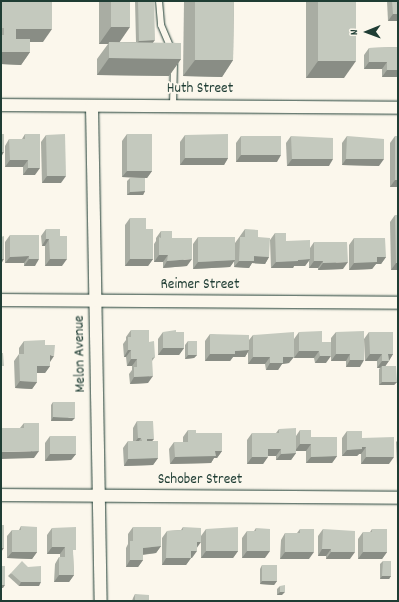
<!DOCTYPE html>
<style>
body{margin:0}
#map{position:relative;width:399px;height:602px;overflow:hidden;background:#fbf7ec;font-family:Dekko,sans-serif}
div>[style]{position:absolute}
.roads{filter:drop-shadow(0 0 1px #1f3d34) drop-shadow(0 0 1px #1f3d34)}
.service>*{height:6px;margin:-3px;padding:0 3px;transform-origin:3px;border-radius:3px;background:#fbf7ec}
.minor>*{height:12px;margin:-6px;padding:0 6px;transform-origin:6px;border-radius:6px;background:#fbf7ec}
.wall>*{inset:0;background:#a9ada3}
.shaded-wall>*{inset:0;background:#898d85}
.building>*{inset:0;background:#c4c9be}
span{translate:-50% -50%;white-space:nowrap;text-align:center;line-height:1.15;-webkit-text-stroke:4px #fbf7ec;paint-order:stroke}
.street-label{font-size:15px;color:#1f3d34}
.frame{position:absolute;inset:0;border:2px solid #1f3d34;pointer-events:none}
.north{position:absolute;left:347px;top:12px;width:40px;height:40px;-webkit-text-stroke:3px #fbf7ec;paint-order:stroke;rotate:269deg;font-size:11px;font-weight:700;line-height:16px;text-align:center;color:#1f3d34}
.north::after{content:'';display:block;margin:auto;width:14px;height:18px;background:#1f3d34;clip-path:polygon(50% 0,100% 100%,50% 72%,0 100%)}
</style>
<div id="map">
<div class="roads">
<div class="service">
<i style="left:159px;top:1px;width:24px;rotate:85deg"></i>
<i style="left:161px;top:25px;width:28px;rotate:67deg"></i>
<i style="left:173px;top:106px;width:44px;rotate:-88.7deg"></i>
</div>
<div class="minor">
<i style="left:1px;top:105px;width:397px;rotate:0.4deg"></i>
<i style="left:92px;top:106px;width:495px;rotate:89deg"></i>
<i style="left:1px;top:300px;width:397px;rotate:0.4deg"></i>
<i style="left:1px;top:495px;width:397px;rotate:0.4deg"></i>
</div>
</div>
<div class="wall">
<i style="clip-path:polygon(1px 1px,43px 42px,30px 42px,30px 52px,21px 65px,1px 64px)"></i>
<i style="clip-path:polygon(99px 1px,130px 1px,119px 42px,136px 42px,135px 1px,154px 1px,153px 43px,181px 59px,169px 76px,97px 75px,97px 59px,108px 44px,99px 44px)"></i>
<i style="clip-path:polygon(184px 1px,234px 1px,233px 60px,222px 77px,183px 76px)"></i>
<i style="clip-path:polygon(306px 1px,356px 1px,344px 78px,306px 78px)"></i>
<i style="clip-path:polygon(387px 1px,398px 1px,398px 21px,388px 21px)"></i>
<i style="clip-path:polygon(398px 46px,398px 77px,382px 77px,382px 69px,364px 69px,364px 55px,369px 48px,397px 47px)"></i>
<i style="clip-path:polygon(25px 134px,35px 175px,23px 175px,23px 167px,5px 167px,5px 146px,9px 139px,22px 139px)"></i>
<i style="clip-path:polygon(127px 134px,152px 171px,147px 178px,145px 178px,145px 191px,143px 195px,127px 195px,127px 181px,130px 178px,142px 178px,122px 177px,122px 141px)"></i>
<i style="clip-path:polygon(46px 135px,61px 183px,42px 183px,41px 142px)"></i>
<i style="clip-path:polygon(185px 135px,228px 158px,224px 165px,180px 165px,180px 142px)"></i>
<i style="clip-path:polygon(241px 136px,277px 162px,236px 162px,236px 143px)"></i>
<i style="clip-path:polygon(291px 136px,329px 166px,287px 166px,286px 143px)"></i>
<i style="clip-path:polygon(347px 136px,379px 166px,342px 165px,342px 143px)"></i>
<i style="clip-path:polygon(395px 136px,398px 136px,398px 187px,390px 187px,390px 143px)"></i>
<i style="clip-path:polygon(395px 215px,398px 215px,398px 270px,391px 270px,390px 222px)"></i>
<i style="clip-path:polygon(130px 218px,146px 229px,153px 259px,148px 266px,125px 266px,125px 225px)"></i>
<i style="clip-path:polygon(46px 229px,60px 236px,62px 266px,45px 266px,45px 246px,42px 246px,41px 236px)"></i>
<i style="clip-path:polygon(245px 229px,258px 237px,269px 257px,265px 264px,252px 263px,249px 268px,234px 267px,234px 261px,230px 267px,193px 269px,193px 244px,198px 237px,235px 243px)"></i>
<i style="clip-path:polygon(161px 231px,172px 238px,187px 266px,163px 268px,163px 262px,154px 262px,154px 244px,156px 241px,156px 238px)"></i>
<i style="clip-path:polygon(275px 233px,286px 241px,310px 248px,314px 242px,343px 269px,318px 270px,318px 268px,309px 268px,309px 261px,305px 266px,294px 266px,293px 268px,271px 268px,270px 240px)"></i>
<i style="clip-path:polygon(10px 235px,39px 235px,35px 266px,24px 266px,24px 263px,5px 263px,5px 242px)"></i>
<i style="clip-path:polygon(354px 238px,386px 257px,381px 264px,376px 264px,372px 269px,349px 270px,349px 245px)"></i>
<i style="clip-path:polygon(131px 330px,149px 342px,155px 357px,152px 361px,148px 383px,130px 384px,129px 374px,132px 370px,132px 366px,127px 366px,126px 357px,124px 357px,123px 344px,126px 340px,126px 337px)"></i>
<i style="clip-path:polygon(163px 332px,176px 332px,184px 348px,179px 355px,158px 355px,158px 339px)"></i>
<i style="clip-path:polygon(299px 332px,322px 342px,326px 363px,315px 363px,314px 358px,294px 358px,294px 345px,289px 363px,282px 364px,278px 370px,266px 370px,265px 364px,248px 364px,248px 352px,245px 357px,233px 357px,230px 361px,205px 361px,205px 341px,210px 334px,249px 340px,253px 335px,294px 339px)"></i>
<i style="clip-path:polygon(336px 332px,360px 367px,346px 367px,346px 361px,331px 361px,331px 338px)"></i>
<i style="clip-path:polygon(369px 332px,393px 354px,385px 366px,397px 382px,394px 385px,379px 385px,379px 369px,380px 368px,377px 368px,377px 361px,365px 361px,364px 339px)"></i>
<i style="clip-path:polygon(24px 341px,45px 345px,50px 362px,50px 366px,45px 373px,37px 373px,37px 382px,32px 389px,15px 388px,14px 361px,19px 354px,19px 348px)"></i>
<i style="clip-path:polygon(188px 341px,197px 355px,194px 358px,185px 359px,185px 345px)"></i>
<i style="clip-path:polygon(53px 402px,72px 421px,51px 421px,51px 405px)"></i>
<i style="clip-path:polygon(137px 421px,152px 441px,158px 458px,153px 465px,124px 466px,123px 448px,128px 441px,133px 441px,133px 428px)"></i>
<i style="clip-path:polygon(24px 423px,34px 458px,20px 428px)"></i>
<i style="clip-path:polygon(279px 429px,296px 436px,300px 430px,311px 437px,337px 456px,332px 463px,306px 463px,306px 451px,296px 451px,296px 453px,291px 460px,276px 460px,276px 456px,268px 456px,263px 464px,247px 464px,247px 440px,252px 433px,276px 433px)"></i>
<i style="clip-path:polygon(188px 430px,196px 433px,222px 451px,217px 458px,214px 458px,211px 463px,170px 464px,169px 449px,174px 442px,183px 442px,183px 437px)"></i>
<i style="clip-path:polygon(347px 431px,362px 438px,389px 464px,361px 464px,361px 454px,359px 454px,357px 456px,342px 456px,342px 438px)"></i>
<i style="clip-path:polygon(50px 436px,76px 454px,71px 460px,45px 461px,45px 443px)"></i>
<i style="clip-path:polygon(398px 440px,398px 465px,397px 465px,396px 442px)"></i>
<i style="clip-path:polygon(21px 526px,37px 552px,32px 559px,7px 558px,7px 536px,12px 530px,19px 530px)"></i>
<i style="clip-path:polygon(133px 527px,161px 546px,156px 553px,143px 555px,143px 560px,138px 567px,126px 567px,126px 548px,128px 544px,128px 534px)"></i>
<i style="clip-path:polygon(183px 527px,192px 558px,191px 558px,186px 565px,162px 565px,162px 538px,167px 531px,181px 530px)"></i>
<i style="clip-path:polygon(52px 528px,73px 554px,74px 575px,69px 582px,54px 582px,55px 564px,59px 557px,60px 557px,60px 554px,47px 554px,47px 535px)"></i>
<i style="clip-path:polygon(256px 528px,265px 558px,242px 558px,242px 538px,247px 531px,254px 531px)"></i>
<i style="clip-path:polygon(206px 529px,238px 551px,233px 558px,201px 558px,201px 536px)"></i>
<i style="clip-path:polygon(300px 529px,309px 559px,280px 559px,281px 540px,285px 533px,297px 533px)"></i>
<i style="clip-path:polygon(323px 529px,350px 559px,326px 559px,326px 556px,318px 556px,318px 536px)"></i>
<i style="clip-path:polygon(372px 529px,387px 552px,382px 559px,358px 559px,358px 539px,363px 532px,370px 532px)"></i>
<i style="clip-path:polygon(383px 561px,391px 576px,389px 579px,380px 579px,380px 564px)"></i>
<i style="clip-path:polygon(262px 565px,277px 581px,274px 585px,260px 584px,260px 569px)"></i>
<i style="clip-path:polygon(11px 573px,39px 586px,19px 586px,8px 576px)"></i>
<i style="clip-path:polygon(280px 586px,282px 595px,277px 595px,277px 589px)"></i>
<i style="clip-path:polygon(135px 594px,149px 601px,132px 601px,133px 598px)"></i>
</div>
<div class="shaded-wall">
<i style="clip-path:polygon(393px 14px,398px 14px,398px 21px,388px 21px)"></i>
<i style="clip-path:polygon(111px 27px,130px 27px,119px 43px,109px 42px,108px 44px,99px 44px)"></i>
<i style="clip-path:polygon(16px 29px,52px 29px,43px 42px,7px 42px)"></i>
<i style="clip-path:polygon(155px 40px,152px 44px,136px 44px,139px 41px)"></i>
<i style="clip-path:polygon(1px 52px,30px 52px,21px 65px,1px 64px)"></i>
<i style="clip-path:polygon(109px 58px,181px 59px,169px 76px,97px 75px)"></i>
<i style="clip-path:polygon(195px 60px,233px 60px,222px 77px,183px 76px)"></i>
<i style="clip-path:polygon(318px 61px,356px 61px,344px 78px,306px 78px)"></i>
<i style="clip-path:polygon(369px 62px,387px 62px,382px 69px,364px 69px)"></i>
<i style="clip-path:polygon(387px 70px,398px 70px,398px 77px,382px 77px)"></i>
<i style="clip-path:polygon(1px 152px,4px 152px,1px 157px)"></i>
<i style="clip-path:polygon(241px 155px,281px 155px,277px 162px,236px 162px)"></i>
<i style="clip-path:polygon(185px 158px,228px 158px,224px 165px,180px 165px)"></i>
<i style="clip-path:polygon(292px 159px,333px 159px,329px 166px,287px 166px)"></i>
<i style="clip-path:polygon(346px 159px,384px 159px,379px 166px,342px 165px)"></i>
<i style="clip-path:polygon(10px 160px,28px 160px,23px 167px,5px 167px)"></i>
<i style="clip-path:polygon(28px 168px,40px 168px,35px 175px,23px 175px)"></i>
<i style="clip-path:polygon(127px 171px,152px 171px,147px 178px,122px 177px)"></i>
<i style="clip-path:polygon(47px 176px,66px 176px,61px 183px,42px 183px)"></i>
<i style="clip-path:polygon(395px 180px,398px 180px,398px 187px,390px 187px)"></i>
<i style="clip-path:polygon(145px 191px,143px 195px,127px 195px,130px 192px)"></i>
<i style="clip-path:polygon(46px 239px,49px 239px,45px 246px,42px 246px)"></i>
<i style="clip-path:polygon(159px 255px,168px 255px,163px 262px,154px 262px)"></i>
<i style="clip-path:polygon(29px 256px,24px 263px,5px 263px,10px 257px)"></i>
<i style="clip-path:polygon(254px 256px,269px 257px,265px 264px,252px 263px,249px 268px,234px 267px,239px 261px)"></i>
<i style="clip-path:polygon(377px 257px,386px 257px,381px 264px,376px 264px,372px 269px,349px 270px,354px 263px)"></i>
<i style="clip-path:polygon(1px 259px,4px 259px,1px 264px)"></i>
<i style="clip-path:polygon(29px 259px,39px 259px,35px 266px,24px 266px)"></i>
<i style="clip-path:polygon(50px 259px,67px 259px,62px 266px,45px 266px)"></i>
<i style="clip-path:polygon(130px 259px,153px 259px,148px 266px,125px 266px)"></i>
<i style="clip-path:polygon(192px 259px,187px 266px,163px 268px,167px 261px)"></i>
<i style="clip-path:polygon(310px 259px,305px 266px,294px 266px,293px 268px,271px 268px,276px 262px,298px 260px)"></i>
<i style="clip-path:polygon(235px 260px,230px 267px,193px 269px,198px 262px)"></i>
<i style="clip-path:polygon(314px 261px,323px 261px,318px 268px,309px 268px)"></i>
<i style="clip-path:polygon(348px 262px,343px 269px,318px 270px,323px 263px)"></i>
<i style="clip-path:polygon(396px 263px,398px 263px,398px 270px,391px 270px)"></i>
<i style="clip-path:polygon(163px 348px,184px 348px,179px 355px,158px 355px)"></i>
<i style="clip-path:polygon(128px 350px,131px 350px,126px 357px,124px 357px)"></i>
<i style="clip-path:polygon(249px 350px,245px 357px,233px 357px,230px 361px,205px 361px,210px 354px,235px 351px)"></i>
<i style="clip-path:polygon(299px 351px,319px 351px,314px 358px,294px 358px)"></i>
<i style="clip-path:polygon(336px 354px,350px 354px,346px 361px,331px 361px)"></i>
<i style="clip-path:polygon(370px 354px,382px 354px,377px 361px,365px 361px)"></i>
<i style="clip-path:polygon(388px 354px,393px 354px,389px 361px)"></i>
<i style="clip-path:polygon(50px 355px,54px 356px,50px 362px)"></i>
<i style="clip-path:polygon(188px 355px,197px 355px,194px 358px,185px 359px)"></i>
<i style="clip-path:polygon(320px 356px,331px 356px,326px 363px,315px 363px)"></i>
<i style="clip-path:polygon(253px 357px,270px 357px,265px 364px,248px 364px)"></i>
<i style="clip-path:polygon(283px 357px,294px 357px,289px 363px,282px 364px,278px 370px,266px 370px,270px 363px)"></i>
<i style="clip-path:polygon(131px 359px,137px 359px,132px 366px,127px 366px)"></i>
<i style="clip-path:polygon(350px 360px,364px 360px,360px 367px,346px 367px)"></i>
<i style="clip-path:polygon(382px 361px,389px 361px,384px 368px,382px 366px,380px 368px,377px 368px)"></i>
<i style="clip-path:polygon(37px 366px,50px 366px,45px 373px,32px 373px)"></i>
<i style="clip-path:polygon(153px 376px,148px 383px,130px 384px,134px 377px)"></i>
<i style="clip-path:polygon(20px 381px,37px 382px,32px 389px,15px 388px)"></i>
<i style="clip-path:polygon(382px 382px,397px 382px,394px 385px,379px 385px)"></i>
<i style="clip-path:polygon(53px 417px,75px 418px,72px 421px,51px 421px)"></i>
<i style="clip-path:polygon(138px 438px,141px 438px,136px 445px,133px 445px)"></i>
<i style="clip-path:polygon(147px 439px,154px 439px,149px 445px,143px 446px)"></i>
<i style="clip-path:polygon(300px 444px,311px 444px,306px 451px,295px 451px)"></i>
<i style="clip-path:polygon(362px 447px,366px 447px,361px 454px,359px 454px,357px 456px,342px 456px,347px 450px)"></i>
<i style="clip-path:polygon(268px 449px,281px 449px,276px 456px,263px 456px)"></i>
<i style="clip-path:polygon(39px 451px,34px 458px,1px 459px,1px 452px)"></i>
<i style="clip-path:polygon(215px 451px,222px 451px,217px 458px,214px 458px,211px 463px,170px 464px,175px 457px)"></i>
<i style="clip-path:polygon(296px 453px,291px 460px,276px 460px,281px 454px)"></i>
<i style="clip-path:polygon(50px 454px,76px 454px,71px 460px,45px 461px)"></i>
<i style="clip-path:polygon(337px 456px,332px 463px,306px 463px,311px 457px)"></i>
<i style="clip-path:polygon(252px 457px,268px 457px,263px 464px,247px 464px)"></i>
<i style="clip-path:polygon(366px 457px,394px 457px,389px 464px,361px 464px)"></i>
<i style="clip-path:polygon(158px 458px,153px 465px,124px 466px,128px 459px)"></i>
<i style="clip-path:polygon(197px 542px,201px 542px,196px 549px)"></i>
<i style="clip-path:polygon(161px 546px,156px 553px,138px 555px,143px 548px)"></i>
<i style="clip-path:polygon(52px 547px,65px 547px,60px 554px,47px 554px)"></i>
<i style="clip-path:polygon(1px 548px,4px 548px,1px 552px)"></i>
<i style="clip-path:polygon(322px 549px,331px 549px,326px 556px,318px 556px)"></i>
<i style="clip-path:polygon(191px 551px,197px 551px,192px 558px,186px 557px)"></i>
<i style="clip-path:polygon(206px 551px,238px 551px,233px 558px,201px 558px)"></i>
<i style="clip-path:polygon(247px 551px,270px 551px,265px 558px,242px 558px)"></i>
<i style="clip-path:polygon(12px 552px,37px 552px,32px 559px,7px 558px)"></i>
<i style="clip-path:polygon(285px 552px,314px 552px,309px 559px,280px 559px)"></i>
<i style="clip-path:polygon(331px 552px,355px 552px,350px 559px,326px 559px)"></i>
<i style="clip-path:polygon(363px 552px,387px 552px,382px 559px,358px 559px)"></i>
<i style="clip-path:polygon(166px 558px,191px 558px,186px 565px,162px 565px)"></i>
<i style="clip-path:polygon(130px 560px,143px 560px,138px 567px,126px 567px)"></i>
<i style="clip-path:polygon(59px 575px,74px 575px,69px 582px,54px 582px)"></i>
<i style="clip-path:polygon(382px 576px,391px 576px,389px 579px,380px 579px)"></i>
<i style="clip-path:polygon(262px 581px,277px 581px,274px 585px,260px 584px)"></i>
<i style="clip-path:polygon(21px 582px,41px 582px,39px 586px,19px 586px)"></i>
<i style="clip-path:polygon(1px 585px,5px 585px,3px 588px,1px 588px)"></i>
<i style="clip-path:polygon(280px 592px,285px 592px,282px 595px,277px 595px)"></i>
</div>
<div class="building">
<i style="clip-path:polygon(1px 1px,52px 1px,52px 29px,16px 29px,16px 39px,30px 39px,30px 52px,1px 52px,1px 35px,4px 35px,4px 28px,1px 28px)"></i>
<i style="clip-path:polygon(111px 1px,130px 1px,130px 27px,111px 27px)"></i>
<i style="clip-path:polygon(138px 1px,154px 1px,155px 40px,139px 41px)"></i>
<i style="clip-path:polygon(195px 1px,234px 1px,233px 60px,195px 60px)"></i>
<i style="clip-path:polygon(318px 1px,356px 1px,356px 61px,318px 61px)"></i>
<i style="clip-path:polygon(392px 1px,398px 1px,398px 14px,393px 14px)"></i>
<i style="clip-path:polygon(109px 42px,181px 43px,181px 59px,109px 58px)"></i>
<i style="clip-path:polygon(398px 47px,398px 70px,387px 70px,387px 62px,369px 62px,369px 48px)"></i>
<i style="clip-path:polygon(1px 134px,4px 134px,4px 152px,1px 152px)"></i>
<i style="clip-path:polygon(25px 134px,40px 134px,40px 168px,28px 168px,28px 160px,10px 160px,9px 139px,25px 139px)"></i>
<i style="clip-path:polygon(65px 134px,66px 176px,47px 176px,46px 135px)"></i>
<i style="clip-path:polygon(127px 134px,152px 134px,152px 171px,127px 171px)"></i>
<i style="clip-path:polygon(228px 134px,228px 158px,185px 158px,185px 135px)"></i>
<i style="clip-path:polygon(241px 136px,281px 136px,281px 155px,241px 155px)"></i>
<i style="clip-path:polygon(291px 136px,333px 138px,333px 159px,292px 159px)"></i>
<i style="clip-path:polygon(347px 136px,384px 139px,384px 159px,346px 159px)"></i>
<i style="clip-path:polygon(395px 136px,398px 136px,398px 180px,395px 180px)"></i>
<i style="clip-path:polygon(130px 178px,145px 178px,145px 191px,130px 192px)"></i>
<i style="clip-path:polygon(395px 215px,398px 215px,398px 263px,396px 263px)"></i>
<i style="clip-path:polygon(130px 218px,146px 218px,146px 229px,153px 229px,153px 259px,130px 259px)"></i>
<i style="clip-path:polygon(46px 229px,60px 229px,60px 236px,67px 236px,67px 259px,50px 259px,49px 239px,46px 239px)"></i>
<i style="clip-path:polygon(245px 229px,258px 230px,258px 237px,270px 238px,269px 257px,254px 256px,254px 261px,239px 261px,240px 237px,245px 237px)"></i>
<i style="clip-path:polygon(161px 231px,172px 231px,172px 238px,192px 238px,192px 259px,167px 261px,168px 255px,159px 255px,159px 237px,161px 238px)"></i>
<i style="clip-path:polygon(275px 233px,286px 233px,286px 241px,310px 240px,310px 259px,298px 260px,298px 261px,276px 262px)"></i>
<i style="clip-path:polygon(10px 235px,39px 235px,39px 259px,29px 259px,29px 256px,10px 257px)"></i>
<i style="clip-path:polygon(4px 236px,4px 259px,1px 259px,1px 237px)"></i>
<i style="clip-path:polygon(198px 237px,235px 237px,235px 260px,198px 262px)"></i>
<i style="clip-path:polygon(354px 238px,385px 238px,386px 257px,377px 257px,377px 262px,354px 263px)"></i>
<i style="clip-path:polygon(314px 242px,347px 242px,348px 262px,323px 263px,323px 261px,314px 261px)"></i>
<i style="clip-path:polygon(131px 330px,149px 330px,149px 342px,154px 341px,155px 357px,152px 358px,153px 376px,134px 377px,134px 367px,137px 367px,137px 359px,131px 359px,131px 350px,128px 350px,128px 337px,131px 337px)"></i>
<i style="clip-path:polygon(176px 330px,176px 332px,184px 332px,184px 348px,163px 348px,163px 332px)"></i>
<i style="clip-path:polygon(322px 331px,322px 342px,331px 342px,331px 356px,320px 356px,319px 351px,299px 351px,299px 332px)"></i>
<i style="clip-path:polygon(364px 331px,364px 360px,350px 360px,350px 354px,336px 354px,336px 332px)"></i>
<i style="clip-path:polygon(294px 332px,294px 357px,283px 357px,283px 363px,270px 363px,270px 357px,253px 357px,253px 335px)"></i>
<i style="clip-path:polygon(369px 332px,393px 332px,393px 354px,388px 354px,389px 361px,382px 361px,382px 354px,370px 354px)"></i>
<i style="clip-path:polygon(210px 334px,249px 335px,249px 350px,235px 351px,235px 354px,210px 354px)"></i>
<i style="clip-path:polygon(45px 340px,45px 345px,55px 345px,54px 356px,50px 355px,50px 366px,37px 366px,37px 382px,20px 381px,19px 354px,24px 354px,24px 341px)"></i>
<i style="clip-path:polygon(188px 341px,197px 341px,197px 355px,188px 355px)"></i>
<i style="clip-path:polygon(1px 353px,3px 353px,4px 366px,1px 366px)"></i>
<i style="clip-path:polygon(382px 366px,396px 366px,397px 382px,382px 382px)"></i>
<i style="clip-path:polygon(53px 402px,75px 402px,75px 418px,53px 417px)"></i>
<i style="clip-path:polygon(137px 421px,153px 421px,154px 439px,147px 439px,147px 441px,158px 441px,158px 458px,128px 459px,128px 441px,142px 441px,141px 438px,138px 438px)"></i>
<i style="clip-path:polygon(24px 423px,39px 423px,39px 451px,1px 452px,1px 428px,24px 428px)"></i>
<i style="clip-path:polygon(296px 428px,296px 453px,281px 454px,281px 449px,268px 449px,268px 457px,252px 457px,252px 433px,279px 433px,279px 429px)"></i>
<i style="clip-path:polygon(188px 430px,196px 430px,196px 433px,222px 433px,222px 451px,215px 451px,216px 456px,175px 457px,174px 442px,188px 442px)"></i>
<i style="clip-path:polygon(300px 430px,311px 430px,311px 437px,337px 437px,337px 456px,311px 457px,311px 444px,300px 444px)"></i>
<i style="clip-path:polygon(347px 431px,362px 431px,362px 438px,394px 437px,394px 457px,366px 457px,366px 447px,362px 447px,362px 449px,347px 450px)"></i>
<i style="clip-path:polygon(50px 436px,76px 436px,76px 454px,50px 454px)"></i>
<i style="clip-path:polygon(1px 525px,4px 525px,4px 548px,1px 548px)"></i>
<i style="clip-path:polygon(21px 526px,37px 527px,37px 552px,12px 552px,12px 530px,21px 530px)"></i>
<i style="clip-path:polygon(76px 527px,76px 550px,73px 550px,74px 575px,59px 575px,59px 557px,65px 557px,65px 547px,52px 547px,52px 528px)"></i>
<i style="clip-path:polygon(133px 527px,161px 527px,161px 546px,143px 548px,143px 560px,130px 560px,130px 541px,133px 541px)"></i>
<i style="clip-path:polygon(183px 527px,201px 528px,201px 542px,197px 542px,197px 551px,191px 551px,191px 558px,166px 558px,167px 531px,183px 530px)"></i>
<i style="clip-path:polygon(238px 527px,238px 551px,206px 551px,206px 529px)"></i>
<i style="clip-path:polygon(256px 528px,270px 529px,270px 551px,247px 551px,247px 531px,256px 531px)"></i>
<i style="clip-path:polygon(300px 529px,314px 529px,314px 552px,285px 552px,285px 533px,300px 533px)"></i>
<i style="clip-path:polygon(323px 529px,355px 531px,355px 552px,331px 552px,331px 549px,322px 549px)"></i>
<i style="clip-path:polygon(372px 529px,387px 529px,387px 552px,363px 552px,363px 532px,372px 532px)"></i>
<i style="clip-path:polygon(22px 561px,28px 567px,41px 566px,41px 582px,21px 582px,11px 573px)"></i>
<i style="clip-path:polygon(383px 561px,391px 561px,391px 576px,382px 576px)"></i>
<i style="clip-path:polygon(262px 565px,277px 565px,277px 581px,262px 581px)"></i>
<i style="clip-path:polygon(1px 566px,5px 566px,5px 585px,1px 585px)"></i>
<i style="clip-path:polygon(285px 585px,285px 592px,280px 592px,280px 586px)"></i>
<i style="clip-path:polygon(135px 594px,149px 595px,149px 601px,135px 601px)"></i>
</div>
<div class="street-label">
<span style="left:200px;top:90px">Huth Street</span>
<span style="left:200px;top:286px">Reimer Street</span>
<span style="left:81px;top:354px;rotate:-91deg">Melon Avenue</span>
<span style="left:200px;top:481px">Schober Street</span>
</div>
<div class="frame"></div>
<div class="north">N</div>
</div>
